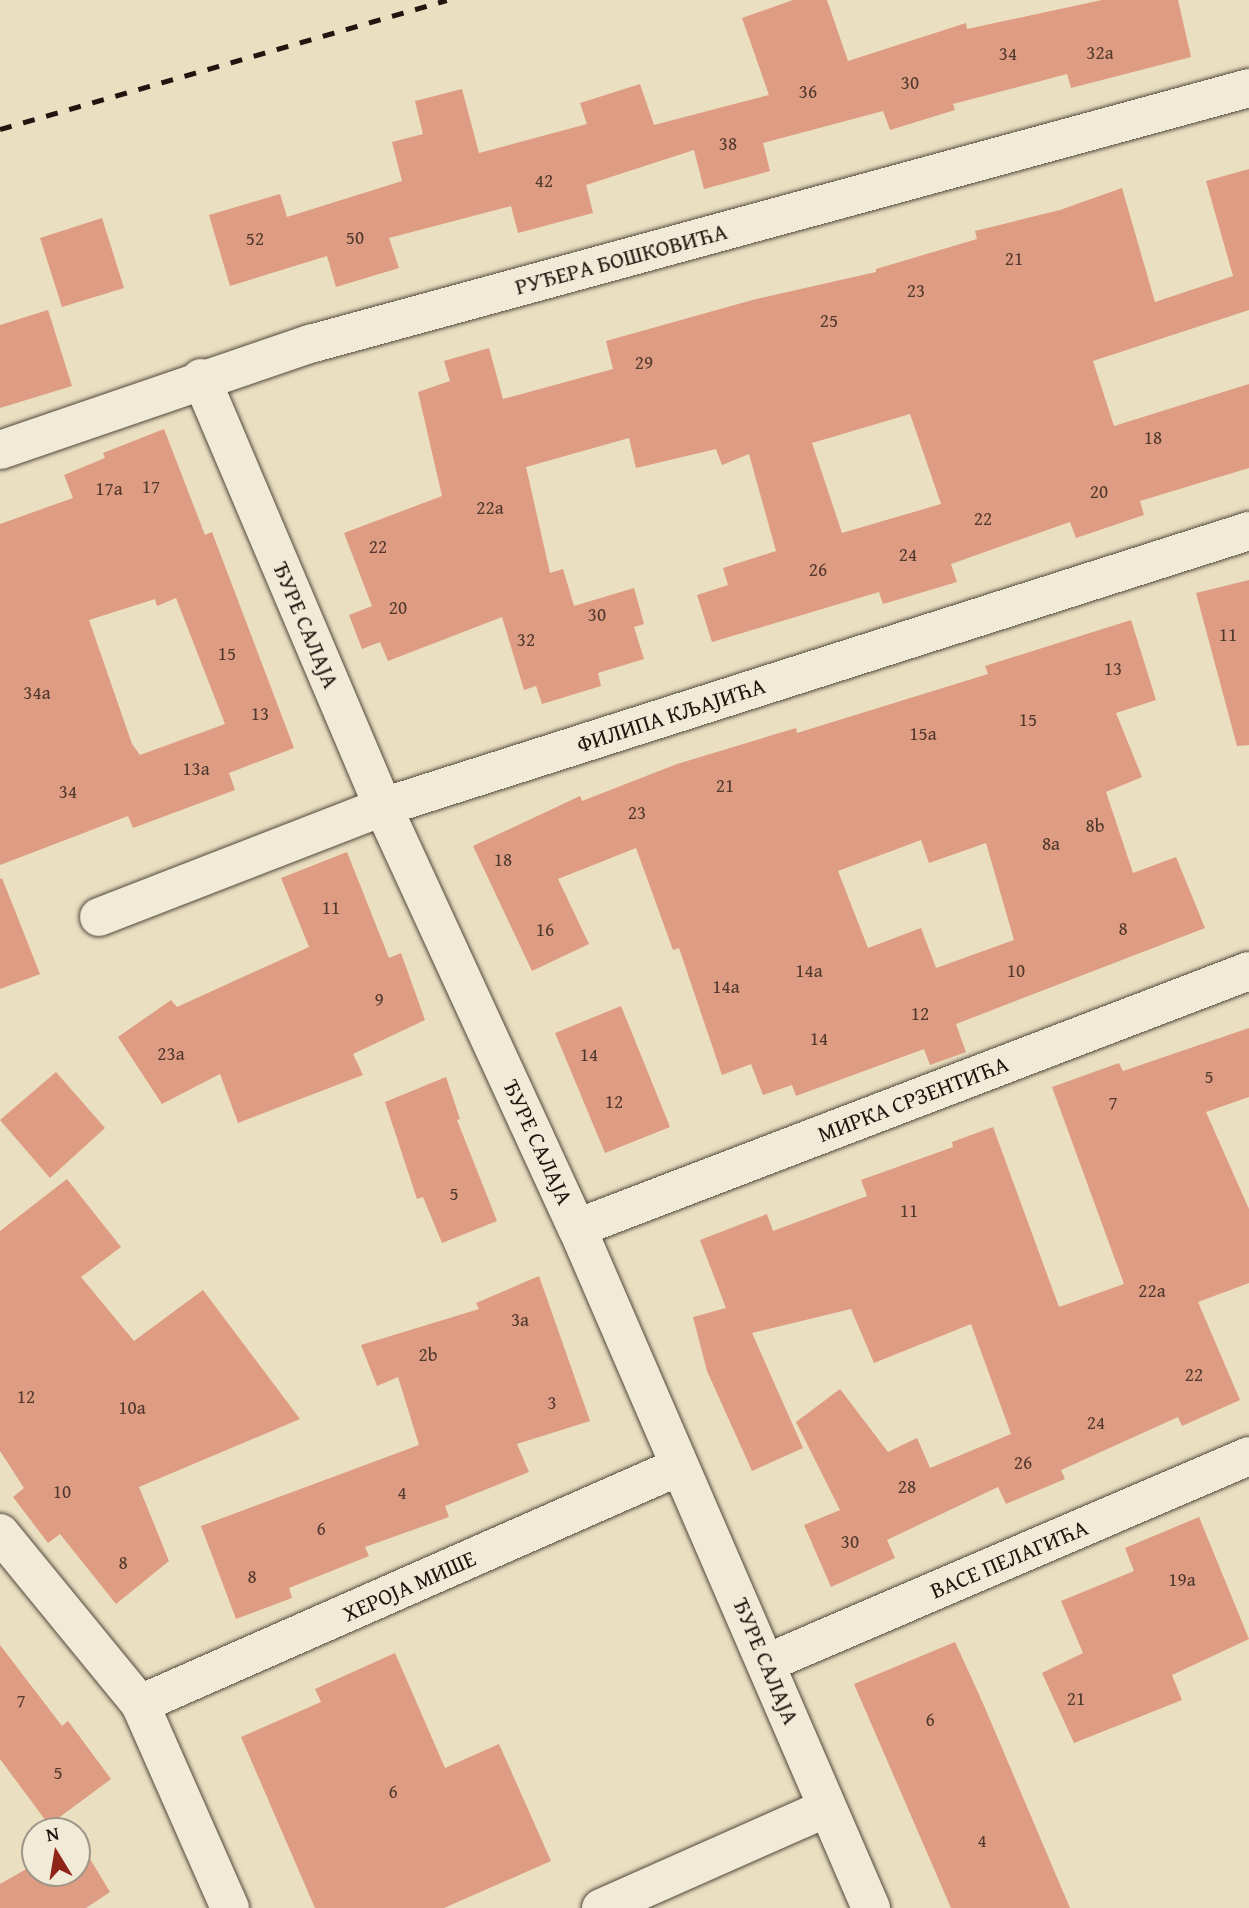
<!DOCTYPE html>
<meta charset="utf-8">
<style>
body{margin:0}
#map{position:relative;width:1249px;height:1908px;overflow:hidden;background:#eadfc1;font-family:"Gentium Book Plus",serif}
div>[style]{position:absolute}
.building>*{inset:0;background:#de9c83}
.roads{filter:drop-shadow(0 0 2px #52483c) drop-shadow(0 0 2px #52483c)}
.minor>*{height:38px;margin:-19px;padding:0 19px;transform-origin:19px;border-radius:19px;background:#f1ead7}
.rail>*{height:5px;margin-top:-2.5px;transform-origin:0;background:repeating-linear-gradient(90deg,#20160f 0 12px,transparent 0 24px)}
span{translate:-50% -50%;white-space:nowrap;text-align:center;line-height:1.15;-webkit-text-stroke:5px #f1ead7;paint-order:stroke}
.number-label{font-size:19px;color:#50382c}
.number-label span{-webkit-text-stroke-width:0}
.street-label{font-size:23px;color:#20160f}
.north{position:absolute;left:21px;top:1817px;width:70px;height:70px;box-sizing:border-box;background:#f1ead7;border:2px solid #9d9587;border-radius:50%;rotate:349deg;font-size:19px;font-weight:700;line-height:28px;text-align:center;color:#20160f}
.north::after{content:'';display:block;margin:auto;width:24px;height:32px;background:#8f2418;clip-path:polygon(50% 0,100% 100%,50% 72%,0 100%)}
</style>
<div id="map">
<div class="building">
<i style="clip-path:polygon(793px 0,827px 0,848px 61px,966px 23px,967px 29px,1102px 0,1178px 0,1191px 57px,1071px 88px,1067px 74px,953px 104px,955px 110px,890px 130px,883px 111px,763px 143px,770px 171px,704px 189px,694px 150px,586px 185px,593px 213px,518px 233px,511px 206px,389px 238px,399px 268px,336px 287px,327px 256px,230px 286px,209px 215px,280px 194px,287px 217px,402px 181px,392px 142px,423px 134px,415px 101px,462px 89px,479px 153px,587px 124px,580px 103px,640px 84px,654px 125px,769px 95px,742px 18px)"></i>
<i style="clip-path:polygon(evenodd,1249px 169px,1249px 310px,1093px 361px,1114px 426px,1249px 384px,1249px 468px,1140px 501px,1144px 515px,1076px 538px,1070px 522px,951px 564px,957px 582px,883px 604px,879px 592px,712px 642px,697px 595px,728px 585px,723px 568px,776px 551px,749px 454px,722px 465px,716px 449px,636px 468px,629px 438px,526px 467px,550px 573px,563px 569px,574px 606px,634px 588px,644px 624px,634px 627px,644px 659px,598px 673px,601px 686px,542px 704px,536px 686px,524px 690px,502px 617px,388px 661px,380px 642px,362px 649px,349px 615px,372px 606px,344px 533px,442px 496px,418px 392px,450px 381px,444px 361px,489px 348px,503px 399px,613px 369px,606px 341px,756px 299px,876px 272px,876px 269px,977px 239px,975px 231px,1060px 210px,1122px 188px,1155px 302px,1233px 276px,1206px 181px,1249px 169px,910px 414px,941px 504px,842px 533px,812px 443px,910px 414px)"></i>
<i style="clip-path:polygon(102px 218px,124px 288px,62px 307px,40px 238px)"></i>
<i style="clip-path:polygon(48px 310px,72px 386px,0 408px,0 325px)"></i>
<i style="clip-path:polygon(evenodd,164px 429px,205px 535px,212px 532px,294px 748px,229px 773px,235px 790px,133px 828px,128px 816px,0 865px,0 524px,73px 498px,64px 475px,105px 458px,103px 453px,164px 429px,176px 598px,225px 724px,140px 755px,132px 744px,89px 620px,155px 599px,157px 606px,176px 598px)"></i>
<i style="clip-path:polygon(1249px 580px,1249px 745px,1237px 746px,1196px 593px)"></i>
<i style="clip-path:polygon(evenodd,1131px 620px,1156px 700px,1116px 713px,1142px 777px,1106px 792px,1133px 873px,1176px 857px,1205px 928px,956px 1024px,966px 1052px,930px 1065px,924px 1049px,796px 1096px,792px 1085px,763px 1095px,751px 1064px,722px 1075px,679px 948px,673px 950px,636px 848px,558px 879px,589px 944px,532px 971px,473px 846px,580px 796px,582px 801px,677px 764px,796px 728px,797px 733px,988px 674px,985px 666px,1131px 620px,921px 840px,929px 863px,986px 843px,1014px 940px,936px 968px,921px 928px,868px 948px,838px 871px,921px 840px)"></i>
<i style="clip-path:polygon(347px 852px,389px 958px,401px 953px,425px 1020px,353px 1054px,363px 1075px,238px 1123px,220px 1074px,162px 1104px,118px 1037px,171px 1000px,177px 1007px,309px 947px,281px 878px)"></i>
<i style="clip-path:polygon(2px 878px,40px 974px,0 989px,0 879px)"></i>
<i style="clip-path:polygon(621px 1006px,670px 1127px,605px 1153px,555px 1033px)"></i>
<i style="clip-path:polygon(1249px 1028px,1249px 1097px,1206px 1112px,1249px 1209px,1249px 1283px,1198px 1302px,1240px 1400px,1182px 1426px,1178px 1417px,1061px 1470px,1065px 1479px,1006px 1504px,998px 1487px,887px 1540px,895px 1558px,831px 1587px,804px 1525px,840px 1510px,796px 1422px,840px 1389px,888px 1452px,917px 1438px,930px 1468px,1011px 1434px,971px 1324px,874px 1363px,851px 1309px,752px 1333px,803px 1448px,752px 1471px,707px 1371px,693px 1317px,726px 1308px,700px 1240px,767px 1214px,773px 1231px,867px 1196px,861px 1180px,953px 1147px,952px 1142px,993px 1127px,1059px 1307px,1124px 1284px,1052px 1087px,1119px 1063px,1123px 1071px)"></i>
<i style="clip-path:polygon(56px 1072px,105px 1128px,50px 1178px,0 1120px)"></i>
<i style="clip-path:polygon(446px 1077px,460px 1119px,457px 1120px,497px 1221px,442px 1243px,423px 1197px,417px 1199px,385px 1102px)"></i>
<i style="clip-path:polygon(67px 1179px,121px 1247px,81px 1277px,134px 1341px,203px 1290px,300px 1419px,139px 1487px,169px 1561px,116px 1604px,60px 1534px,48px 1543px,13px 1497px,24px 1488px,0 1451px,0 1231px)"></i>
<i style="clip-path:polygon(539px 1276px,590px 1421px,517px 1444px,529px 1472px,445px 1506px,449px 1517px,365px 1547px,369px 1556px,289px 1588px,292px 1598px,236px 1619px,201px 1526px,419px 1445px,398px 1377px,377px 1386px,361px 1345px,479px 1309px,476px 1303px)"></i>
<i style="clip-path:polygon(1199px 1517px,1249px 1639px,1172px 1675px,1182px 1700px,1074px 1743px,1042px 1673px,1083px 1653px,1061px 1601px,1134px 1571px,1125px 1548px)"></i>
<i style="clip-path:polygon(955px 1642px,982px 1701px,1070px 1908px,951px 1908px,854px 1684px)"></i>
<i style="clip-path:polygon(0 1645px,62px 1726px,68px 1721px,111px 1779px,49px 1825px,0 1759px)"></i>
<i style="clip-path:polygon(395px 1653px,445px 1768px,499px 1744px,551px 1861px,444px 1908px,315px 1908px,241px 1737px,321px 1702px,315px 1689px)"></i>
<i style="clip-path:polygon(78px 1839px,110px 1892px,86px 1908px,0 1908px,0 1884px,35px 1864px,35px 1873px,77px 1873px)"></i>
</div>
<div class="roads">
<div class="minor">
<i style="left:201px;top:378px;width:466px;rotate:67deg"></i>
<i style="left:383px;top:807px;width:464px;rotate:65.3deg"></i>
<i style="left:577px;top:1228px;width:741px;rotate:66.62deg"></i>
<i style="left:0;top:450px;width:328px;rotate:-18.9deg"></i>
<i style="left:310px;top:344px;width:973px;rotate:-15.25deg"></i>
<i style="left:99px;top:917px;width:305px;rotate:-21.2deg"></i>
<i style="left:383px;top:807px;width:909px;rotate:-17.68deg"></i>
<i style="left:577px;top:1228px;width:719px;rotate:-20.93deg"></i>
<i style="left:0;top:1533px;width:221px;rotate:50.7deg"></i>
<i style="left:140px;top:1704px;width:223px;rotate:66.2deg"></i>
<i style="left:769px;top:1662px;width:522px;rotate:-23.23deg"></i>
<i style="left:140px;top:1704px;width:588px;rotate:-23.77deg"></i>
<i style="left:601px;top:1908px;width:247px;rotate:-23.9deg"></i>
</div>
</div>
<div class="rail">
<i style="left:0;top:129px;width:465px;rotate:-16.1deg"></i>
</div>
<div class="number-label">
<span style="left:1100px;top:53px">32a</span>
<span style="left:1008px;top:54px">34</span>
<span style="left:910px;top:83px">30</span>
<span style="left:808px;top:92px">36</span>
<span style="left:728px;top:144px">38</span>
<span style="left:544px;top:181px">42</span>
<span style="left:355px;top:238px">50</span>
<span style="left:255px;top:239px">52</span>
<span style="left:1014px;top:259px">21</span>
<span style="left:916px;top:291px">23</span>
<span style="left:829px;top:321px">25</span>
<span style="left:644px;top:363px">29</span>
<span style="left:1153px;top:438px">18</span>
<span style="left:151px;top:487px">17</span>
<span style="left:109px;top:489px">17a</span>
<span style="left:1099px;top:492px">20</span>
<span style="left:490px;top:508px">22a</span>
<span style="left:983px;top:519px">22</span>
<span style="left:378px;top:547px">22</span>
<span style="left:908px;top:555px">24</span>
<span style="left:818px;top:570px">26</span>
<span style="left:398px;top:608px">20</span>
<span style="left:597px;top:615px">30</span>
<span style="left:1228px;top:635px">11</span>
<span style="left:526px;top:640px">32</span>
<span style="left:227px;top:654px">15</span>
<span style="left:1113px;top:669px">13</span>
<span style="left:37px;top:693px">34a</span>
<span style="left:260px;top:714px">13</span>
<span style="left:1028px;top:720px">15</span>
<span style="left:923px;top:734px">15a</span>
<span style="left:196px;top:769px">13a</span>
<span style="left:725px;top:786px">21</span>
<span style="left:68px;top:792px">34</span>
<span style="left:637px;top:813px">23</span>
<span style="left:1095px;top:826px">8b</span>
<span style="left:1051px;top:844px">8a</span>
<span style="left:503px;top:860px">18</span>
<span style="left:331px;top:908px">11</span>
<span style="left:1123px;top:929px">8</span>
<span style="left:545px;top:930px">16</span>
<span style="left:809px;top:971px">14a</span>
<span style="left:1016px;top:971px">10</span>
<span style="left:726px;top:987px">14a</span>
<span style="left:379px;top:1000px">9</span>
<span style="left:920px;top:1014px">12</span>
<span style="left:819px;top:1039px">14</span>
<span style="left:171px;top:1054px">23a</span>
<span style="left:589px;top:1055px">14</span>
<span style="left:1209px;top:1077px">5</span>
<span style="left:614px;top:1102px">12</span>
<span style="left:1113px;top:1103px">7</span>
<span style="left:454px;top:1194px">5</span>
<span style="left:909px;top:1211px">11</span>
<span style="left:1152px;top:1291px">22a</span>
<span style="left:520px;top:1320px">3a</span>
<span style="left:428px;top:1355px">2b</span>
<span style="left:1194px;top:1375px">22</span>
<span style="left:26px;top:1397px">12</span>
<span style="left:552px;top:1403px">3</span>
<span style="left:132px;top:1408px">10a</span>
<span style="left:1096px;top:1423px">24</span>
<span style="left:1023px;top:1463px">26</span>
<span style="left:907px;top:1487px">28</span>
<span style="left:62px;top:1492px">10</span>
<span style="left:402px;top:1493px">4</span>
<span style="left:321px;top:1529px">6</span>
<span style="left:850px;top:1542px">30</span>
<span style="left:123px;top:1563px">8</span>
<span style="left:252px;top:1577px">8</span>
<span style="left:1182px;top:1580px">19a</span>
<span style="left:1076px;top:1699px">21</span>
<span style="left:21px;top:1701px">7</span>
<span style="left:930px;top:1720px">6</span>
<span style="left:58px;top:1773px">5</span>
<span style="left:393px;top:1792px">6</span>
<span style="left:982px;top:1841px">4</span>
</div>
<div class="street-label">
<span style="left:621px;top:259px;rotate:-15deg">РУЂЕРА БОШКОВИЋА</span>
<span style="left:306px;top:625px;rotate:67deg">ЂУРЕ САЛАЈА</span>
<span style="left:671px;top:715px;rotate:-18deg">ФИЛИПА КЉАЈИЋА</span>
<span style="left:913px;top:1099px;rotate:-21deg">МИРКА СРЗЕНТИЋА</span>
<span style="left:538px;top:1142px;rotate:65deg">ЂУРЕ САЛАЈА</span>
<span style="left:1009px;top:1559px;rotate:-23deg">ВАСЕ ПЕЛАГИЋА</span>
<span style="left:409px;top:1586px;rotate:-24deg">ХЕРОЈА МИШЕ</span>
<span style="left:766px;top:1661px;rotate:67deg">ЂУРЕ САЛАЈА</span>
</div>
<div class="north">N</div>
</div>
